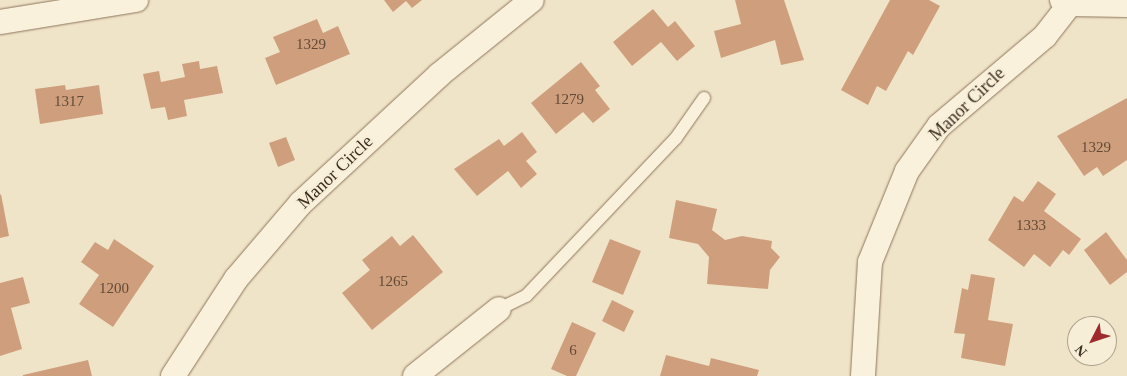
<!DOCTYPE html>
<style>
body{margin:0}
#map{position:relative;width:1127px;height:376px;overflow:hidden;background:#f0e4c8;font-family:Georgia,serif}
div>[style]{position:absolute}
.building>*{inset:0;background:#cf9f7d}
.roads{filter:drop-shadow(0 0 1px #8d765c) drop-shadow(0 0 1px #8d765c)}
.lane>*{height:12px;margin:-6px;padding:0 6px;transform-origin:6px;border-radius:6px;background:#faf1dc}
.street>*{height:24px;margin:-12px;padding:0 12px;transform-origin:12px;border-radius:12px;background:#faf1dc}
span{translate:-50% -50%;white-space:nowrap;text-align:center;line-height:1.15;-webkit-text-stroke:5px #f7eed8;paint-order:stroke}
.number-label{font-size:15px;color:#624a37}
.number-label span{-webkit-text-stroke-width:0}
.street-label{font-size:18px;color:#3d2e20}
.north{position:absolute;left:1067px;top:316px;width:50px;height:50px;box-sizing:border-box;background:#f7eed8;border:1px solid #ada18e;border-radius:50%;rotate:229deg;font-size:14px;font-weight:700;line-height:20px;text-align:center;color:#3d2e20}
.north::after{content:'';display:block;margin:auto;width:18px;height:22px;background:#9e2a2b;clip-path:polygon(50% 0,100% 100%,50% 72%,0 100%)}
</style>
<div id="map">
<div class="building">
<i style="clip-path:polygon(384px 0,422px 0,412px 8px,406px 1px,393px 12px)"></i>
<i style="clip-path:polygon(735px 0,784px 0,804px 60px,781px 65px,775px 40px,721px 58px,714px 31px,741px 24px)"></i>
<i style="clip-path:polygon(890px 0,929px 0,940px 6px,913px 55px,908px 51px,886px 91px,877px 86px,868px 105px,841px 90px)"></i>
<i style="clip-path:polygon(653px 9px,668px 27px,675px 21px,695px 46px,677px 61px,661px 42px,632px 66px,613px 42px)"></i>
<i style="clip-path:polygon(317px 19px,323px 33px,338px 26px,350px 54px,276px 85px,265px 58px,280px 52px,273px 37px)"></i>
<i style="clip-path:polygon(199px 61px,200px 69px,217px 66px,223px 93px,184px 100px,187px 116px,168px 120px,165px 107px,151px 109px,143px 74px,159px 71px,161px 82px,185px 77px,182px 64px)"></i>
<i style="clip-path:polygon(581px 62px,600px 86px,595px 90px,610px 109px,593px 123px,583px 112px,556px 134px,531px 103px)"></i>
<i style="clip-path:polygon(65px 85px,66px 90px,99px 85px,103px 114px,40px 124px,35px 89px)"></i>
<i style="clip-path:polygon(1127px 98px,1127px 160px,1103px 176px,1097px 167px,1084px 176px,1057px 136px)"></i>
<i style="clip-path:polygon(522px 132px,537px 152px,526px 161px,537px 174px,521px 188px,508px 171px,477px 196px,454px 169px,499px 139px,504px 146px)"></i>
<i style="clip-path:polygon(286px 137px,295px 160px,278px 167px,269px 143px)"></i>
<i style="clip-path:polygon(1038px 181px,1056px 194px,1044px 211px,1081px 239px,1069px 255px,1063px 250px,1050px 267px,1034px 254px,1024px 267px,988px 240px,1014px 196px,1023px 202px)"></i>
<i style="clip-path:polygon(1px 194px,9px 236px,0 238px,0 195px)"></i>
<i style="clip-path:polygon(676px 200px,717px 209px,712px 230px,725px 240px,742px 236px,772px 241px,771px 248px,780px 257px,770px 270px,768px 289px,707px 284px,709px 257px,698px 244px,669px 238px)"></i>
<i style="clip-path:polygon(1106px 232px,1127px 260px,1127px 272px,1110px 285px,1084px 250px)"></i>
<i style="clip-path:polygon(413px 235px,443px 272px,372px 330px,342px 293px,370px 270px,362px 260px,392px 236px,400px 246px)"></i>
<i style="clip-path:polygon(114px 239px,154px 266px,113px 327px,79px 304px,99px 275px,81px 262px,95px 242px,108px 250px)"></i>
<i style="clip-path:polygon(610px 239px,641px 251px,623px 295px,592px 282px)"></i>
<i style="clip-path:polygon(971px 274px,995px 278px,988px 320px,1013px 324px,1005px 366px,961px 358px,965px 334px,954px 333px,962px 288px,968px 290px)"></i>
<i style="clip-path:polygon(23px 277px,30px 303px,11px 308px,22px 349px,0 356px,0 283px)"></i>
<i style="clip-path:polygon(612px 300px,634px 311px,624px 332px,602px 321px)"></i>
<i style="clip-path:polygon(572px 322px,596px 333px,576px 376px,567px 376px,551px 369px)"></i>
<i style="clip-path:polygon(666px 355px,709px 366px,711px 358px,759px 370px,757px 376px,660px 376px)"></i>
<i style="clip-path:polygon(88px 360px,92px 376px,23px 376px,23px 375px)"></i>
</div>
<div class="roads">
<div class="lane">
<i style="left:499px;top:309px;width:30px;rotate:-26deg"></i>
<i style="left:526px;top:296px;width:218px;rotate:-46.5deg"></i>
<i style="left:676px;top:138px;width:49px;rotate:-55deg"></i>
</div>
<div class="street">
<i style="left:1062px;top:0;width:9px;rotate:27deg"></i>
<i style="left:1070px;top:4px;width:57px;rotate:1deg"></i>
<i style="left:0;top:22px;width:138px;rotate:-9.2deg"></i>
<i style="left:173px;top:376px;width:116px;rotate:-57deg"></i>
<i style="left:236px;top:279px;width:100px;rotate:-49.5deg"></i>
<i style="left:301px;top:203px;width:188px;rotate:-42.8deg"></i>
<i style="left:439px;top:75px;width:119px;rotate:-38.9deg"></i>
<i style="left:415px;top:376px;width:107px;rotate:-38.6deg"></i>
<i style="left:863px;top:376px;width:114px;rotate:-86.5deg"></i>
<i style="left:870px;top:262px;width:98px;rotate:-67.9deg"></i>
<i style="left:907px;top:171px;width:55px;rotate:-54.6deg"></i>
<i style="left:939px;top:126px;width:139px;rotate:-40.3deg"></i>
<i style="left:1045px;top:36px;width:41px;rotate:-52deg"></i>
</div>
</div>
<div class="number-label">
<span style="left:311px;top:45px">1329</span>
<span style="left:569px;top:100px">1279</span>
<span style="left:69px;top:102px">1317</span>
<span style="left:1096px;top:148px">1329</span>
<span style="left:1031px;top:226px">1333</span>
<span style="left:393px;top:282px">1265</span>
<span style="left:114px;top:289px">1200</span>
<span style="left:573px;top:351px">6</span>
</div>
<div class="street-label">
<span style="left:967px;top:104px;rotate:-44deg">Manor Circle</span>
<span style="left:335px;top:172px;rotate:-44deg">Manor Circle</span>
</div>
<div class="north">N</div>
</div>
